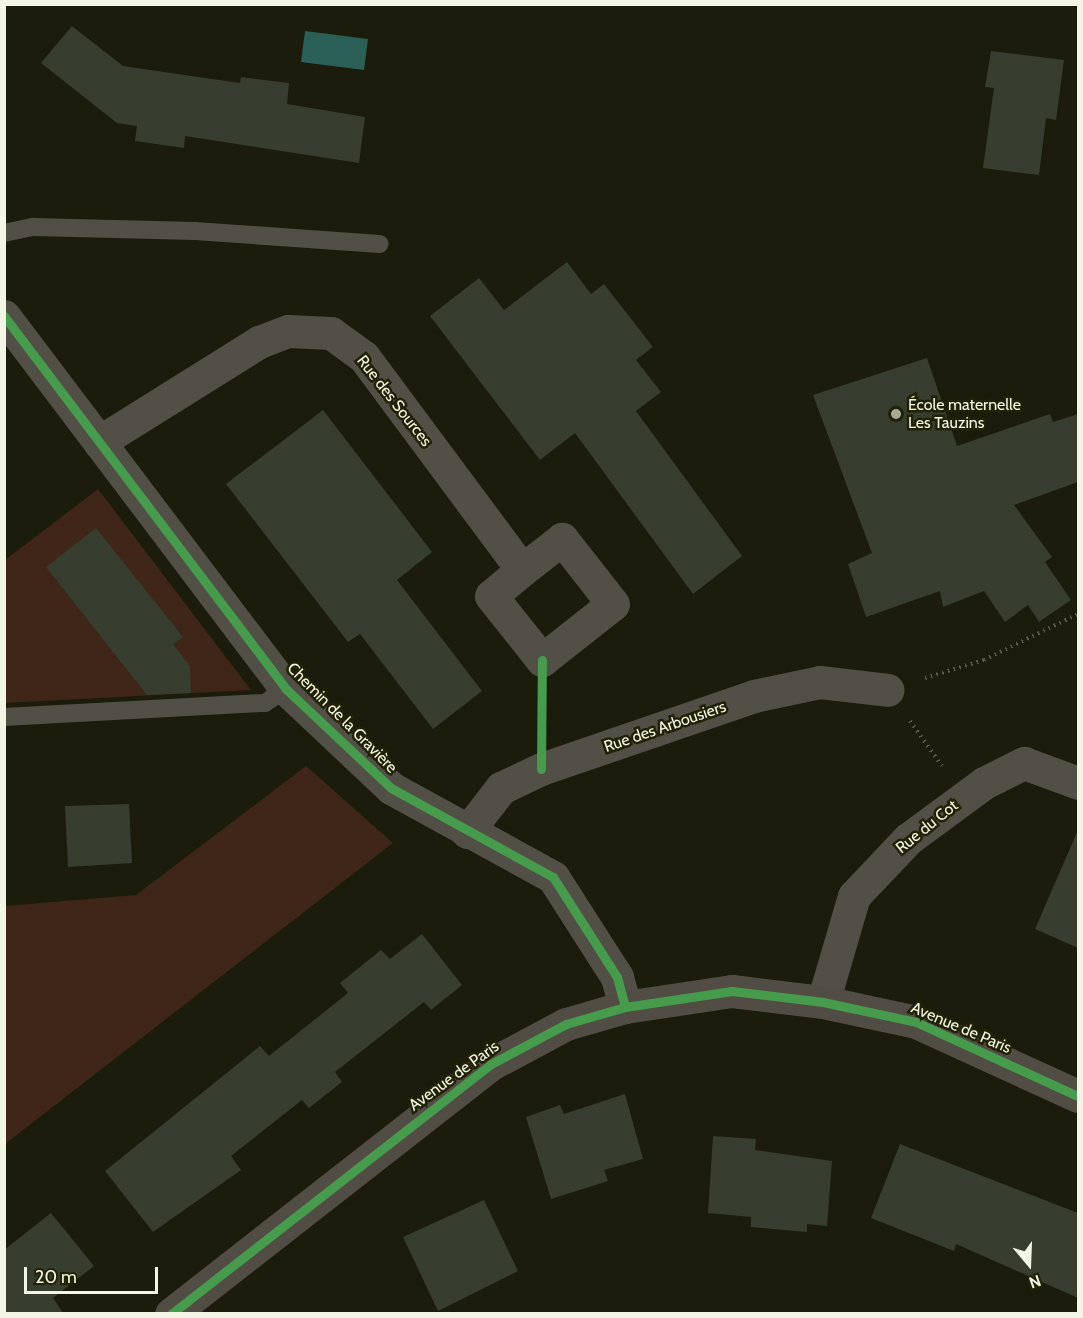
<!DOCTYPE html>
<meta charset="utf-8">
<style>
body{margin:0}
#map{position:relative;width:1083px;height:1318px;overflow:hidden;background:#1b1c0c;font-family:Cabin,sans-serif}
div>[style]{position:absolute}
.green>*{inset:0;background:#3f2618}
.water>*{inset:0;background:#2a6056}
.building>*{inset:0;background:#373d2f}
.path>*{height:4px;margin-top:-2px;transform-origin:0;background:repeating-linear-gradient(90deg,#5c5b53 0 1.5px,transparent 0 6px)}
.lane>*{height:18px;margin:-9px;padding:0 9px;transform-origin:9px;border-radius:9px;background:#514f46}
.street>*{height:33px;margin:-16.5px;padding:0 16.5px;transform-origin:16.5px;border-radius:16.5px;background:#514f46}
.secondary>*{height:33px;margin:-16.5px;padding:0 16.5px;transform-origin:16.5px;border-radius:16.5px;background:#514d45}
.cycleway>*{height:9px;margin:-4.5px;padding:0 4.5px;transform-origin:4.5px;border-radius:4.5px;background:#469c4c}
.dots>*{width:16px;height:16px;translate:-50% -50%;box-sizing:border-box;border:3px solid #212206;border-radius:50%}
span{translate:-50% -50%;white-space:nowrap;text-align:center;line-height:1.15;-webkit-text-stroke:5px #212206;paint-order:stroke}
.street-label{font-size:16px;color:#f4f6e5}
.poi-label{font-size:16px;color:#f4f6e5}
.left{translate:0 -50%;text-align:left}
.frame{position:absolute;inset:0;border:6px solid #f4f6e5;pointer-events:none}
.north{position:absolute;left:999px;top:1234px;width:60px;height:60px;-webkit-text-stroke:4px #212206;paint-order:stroke;rotate:161deg;font-size:16px;font-weight:700;line-height:24px;text-align:center;color:#f4f6e5}
.north::after{content:'';display:block;margin:auto;width:21px;height:27px;background:#f4f6e5;clip-path:polygon(50% 0,100% 100%,50% 72%,0 100%)}
.scale{position:absolute;left:24px;top:1267px;width:134px;height:27px;box-sizing:border-box;border:3px solid #f4f6e5;border-top:0;padding-left:8px;font-size:18px;line-height:21px;white-space:nowrap;color:#f4f6e5;-webkit-text-stroke:4px #212206;paint-order:stroke}
</style>
<div id="map">
<div class="green">
<i style="clip-path:polygon(98px 489px,251px 690px,5px 703px,5px 560px)"></i>
<i style="clip-path:polygon(306px 766px,393px 843px,5px 1144px,5px 906px,136px 895px)"></i>
</div>
<div class="water">
<i style="clip-path:polygon(305px 31px,368px 39px,364px 70px,301px 62px)"></i>
</div>
<div class="building">
<i style="clip-path:polygon(72px 26px,123px 66px,240px 83px,241px 77px,289px 83px,287px 104px,365px 117px,359px 163px,185px 136px,184px 148px,135px 141px,137px 126px,117px 123px,41px 63px)"></i>
<i style="clip-path:polygon(991px 51px,1064px 60px,1056px 120px,1046px 118px,1039px 175px,983px 168px,994px 88px,985px 87px)"></i>
<i style="clip-path:polygon(567px 262px,591px 294px,604px 284px,653px 347px,636px 360px,661px 392px,636px 411px,742px 556px,693px 594px,575px 433px,540px 460px,430px 316px,479px 278px,504px 310px)"></i>
<i style="clip-path:polygon(927px 358px,957px 446px,1050px 414px,1053px 422px,1078px 414px,1078px 482px,1014px 505px,1052px 557px,1045px 562px,1071px 600px,1039px 622px,1028px 605px,1005px 622px,984px 591px,943px 607px,940px 591px,866px 617px,848px 564px,872px 553px,813px 395px)"></i>
<i style="clip-path:polygon(323px 410px,432px 552px,397px 580px,482px 691px,433px 729px,360px 634px,348px 642px,226px 484px)"></i>
<i style="clip-path:polygon(96px 528px,183px 637px,173px 644px,190px 666px,191px 693px,147px 695px,46px 567px)"></i>
<i style="clip-path:polygon(129px 804px,132px 863px,68px 867px,65px 806px)"></i>
<i style="clip-path:polygon(1078px 830px,1078px 948px,1035px 929px)"></i>
<i style="clip-path:polygon(422px 934px,462px 985px,431px 1010px,424px 1002px,335px 1072px,342px 1082px,309px 1108px,302px 1100px,231px 1156px,241px 1170px,153px 1232px,105px 1171px,260px 1046px,269px 1056px,348px 993px,340px 983px,381px 950px,390px 959px)"></i>
<i style="clip-path:polygon(625px 1094px,643px 1159px,604px 1170px,608px 1181px,551px 1199px,526px 1117px,560px 1105px,564px 1114px)"></i>
<i style="clip-path:polygon(713px 1136px,756px 1139px,755px 1150px,832px 1161px,827px 1226px,807px 1224px,807px 1232px,751px 1227px,751px 1217px,708px 1213px)"></i>
<i style="clip-path:polygon(900px 1144px,1078px 1213px,1078px 1298px,956px 1244px,954px 1251px,871px 1218px)"></i>
<i style="clip-path:polygon(484px 1200px,518px 1271px,438px 1311px,403px 1237px)"></i>
<i style="clip-path:polygon(51px 1213px,94px 1266px,53px 1298px,64px 1314px,4px 1314px,4px 1250px)"></i>
</div>
<div class="path">
<i style="left:925px;top:678px;width:62px;rotate:-17deg"></i>
<i style="left:984px;top:660px;width:105px;rotate:-26.1deg"></i>
<i style="left:910px;top:721px;width:55px;rotate:54.6deg"></i>
</div>
<div class="lane">
<i style="left:4px;top:233px;width:30px;rotate:-12deg"></i>
<i style="left:33px;top:227px;width:162px;rotate:1.4deg"></i>
<i style="left:195px;top:231px;width:185px;rotate:4deg"></i>
<i style="left:4px;top:717px;width:261px;rotate:-3.1deg"></i>
<i style="left:265px;top:703px;width:25px;rotate:-34deg"></i>
</div>
<div class="street">
<i style="left:4px;top:316px;width:468px;rotate:52.9deg"></i>
<i style="left:286px;top:689px;width:144px;rotate:43.3deg"></i>
<i style="left:391px;top:788px;width:185px;rotate:28.8deg"></i>
<i style="left:553px;top:877px;width:119px;rotate:57.4deg"></i>
<i style="left:617px;top:977px;width:31px;rotate:75deg"></i>
<i style="left:99px;top:442px;width:189px;rotate:-32deg"></i>
<i style="left:259px;top:342px;width:31px;rotate:-21deg"></i>
<i style="left:288px;top:331px;width:43px;rotate:2.7deg"></i>
<i style="left:331px;top:333px;width:41px;rotate:36deg"></i>
<i style="left:364px;top:357px;width:265px;rotate:53.4deg"></i>
<i style="left:522px;top:570px;width:40px;rotate:140deg"></i>
<i style="left:491px;top:596px;width:82px;rotate:51.4deg"></i>
<i style="left:542px;top:660px;width:90px;rotate:-38.3deg"></i>
<i style="left:613px;top:604px;width:83px;rotate:-128.1deg"></i>
<i style="left:562px;top:539px;width:51px;rotate:142.2deg"></i>
<i style="left:467px;top:832px;width:56px;rotate:-52.3deg"></i>
<i style="left:501px;top:788px;width:44px;rotate:-25.4deg"></i>
<i style="left:541px;top:769px;width:225px;rotate:-18.9deg"></i>
<i style="left:754px;top:696px;width:67px;rotate:-12deg"></i>
<i style="left:820px;top:682px;width:68px;rotate:6.7deg"></i>
<i style="left:823px;top:1002px;width:110px;rotate:-73.7deg"></i>
<i style="left:854px;top:896px;width:79px;rotate:-46.5deg"></i>
<i style="left:908px;top:839px;width:94px;rotate:-36.4deg"></i>
<i style="left:984px;top:783px;width:45px;rotate:-26.6deg"></i>
<i style="left:1024px;top:763px;width:58px;rotate:20.3deg"></i>
</div>
<div class="secondary">
<i style="left:171px;top:1314px;width:406px;rotate:-38deg"></i>
<i style="left:491px;top:1064px;width:85px;rotate:-28.1deg"></i>
<i style="left:566px;top:1024px;width:61px;rotate:-16.1deg"></i>
<i style="left:625px;top:1007px;width:108px;rotate:-8.5deg"></i>
<i style="left:732px;top:991px;width:92px;rotate:6.9deg"></i>
<i style="left:823px;top:1002px;width:95px;rotate:12.1deg"></i>
<i style="left:916px;top:1022px;width:178px;rotate:24.6deg"></i>
</div>
<div class="cycleway">
<i style="left:4px;top:316px;width:468px;rotate:52.9deg"></i>
<i style="left:286px;top:689px;width:144px;rotate:43.3deg"></i>
<i style="left:391px;top:788px;width:185px;rotate:28.8deg"></i>
<i style="left:553px;top:877px;width:119px;rotate:57.4deg"></i>
<i style="left:617px;top:977px;width:31px;rotate:75deg"></i>
<i style="left:541px;top:769px;width:109px;rotate:-89.5deg"></i>
<i style="left:171px;top:1314px;width:406px;rotate:-38deg"></i>
<i style="left:491px;top:1064px;width:85px;rotate:-28.1deg"></i>
<i style="left:566px;top:1024px;width:61px;rotate:-16.1deg"></i>
<i style="left:625px;top:1007px;width:108px;rotate:-8.5deg"></i>
<i style="left:732px;top:991px;width:92px;rotate:6.9deg"></i>
<i style="left:823px;top:1002px;width:95px;rotate:12.1deg"></i>
<i style="left:916px;top:1022px;width:178px;rotate:24.6deg"></i>
</div>
<div class="dots">
<i style="left:896px;top:414px;background:#a8aa99"></i>
</div>
<div class="street-label">
<span style="left:394px;top:401px;rotate:52deg">Rue des Sources</span>
<span style="left:342px;top:718px;rotate:45deg">Chemin de la Gravière</span>
<span style="left:665px;top:727px;rotate:-19deg">Rue des Arbousiers</span>
<span style="left:927px;top:827px;rotate:-39deg">Rue du Cot</span>
<span style="left:961px;top:1028px;rotate:23deg">Avenue de Paris</span>
<span style="left:454px;top:1076px;rotate:-36deg">Avenue de Paris</span>
</div>
<div class="poi-label">
<span class="left" style="left:908px;top:414px">École maternelle<br>Les Tauzins</span>
</div>
<div class="frame"></div>
<div class="north">N</div>
<div class="scale">20 m</div>
</div>
